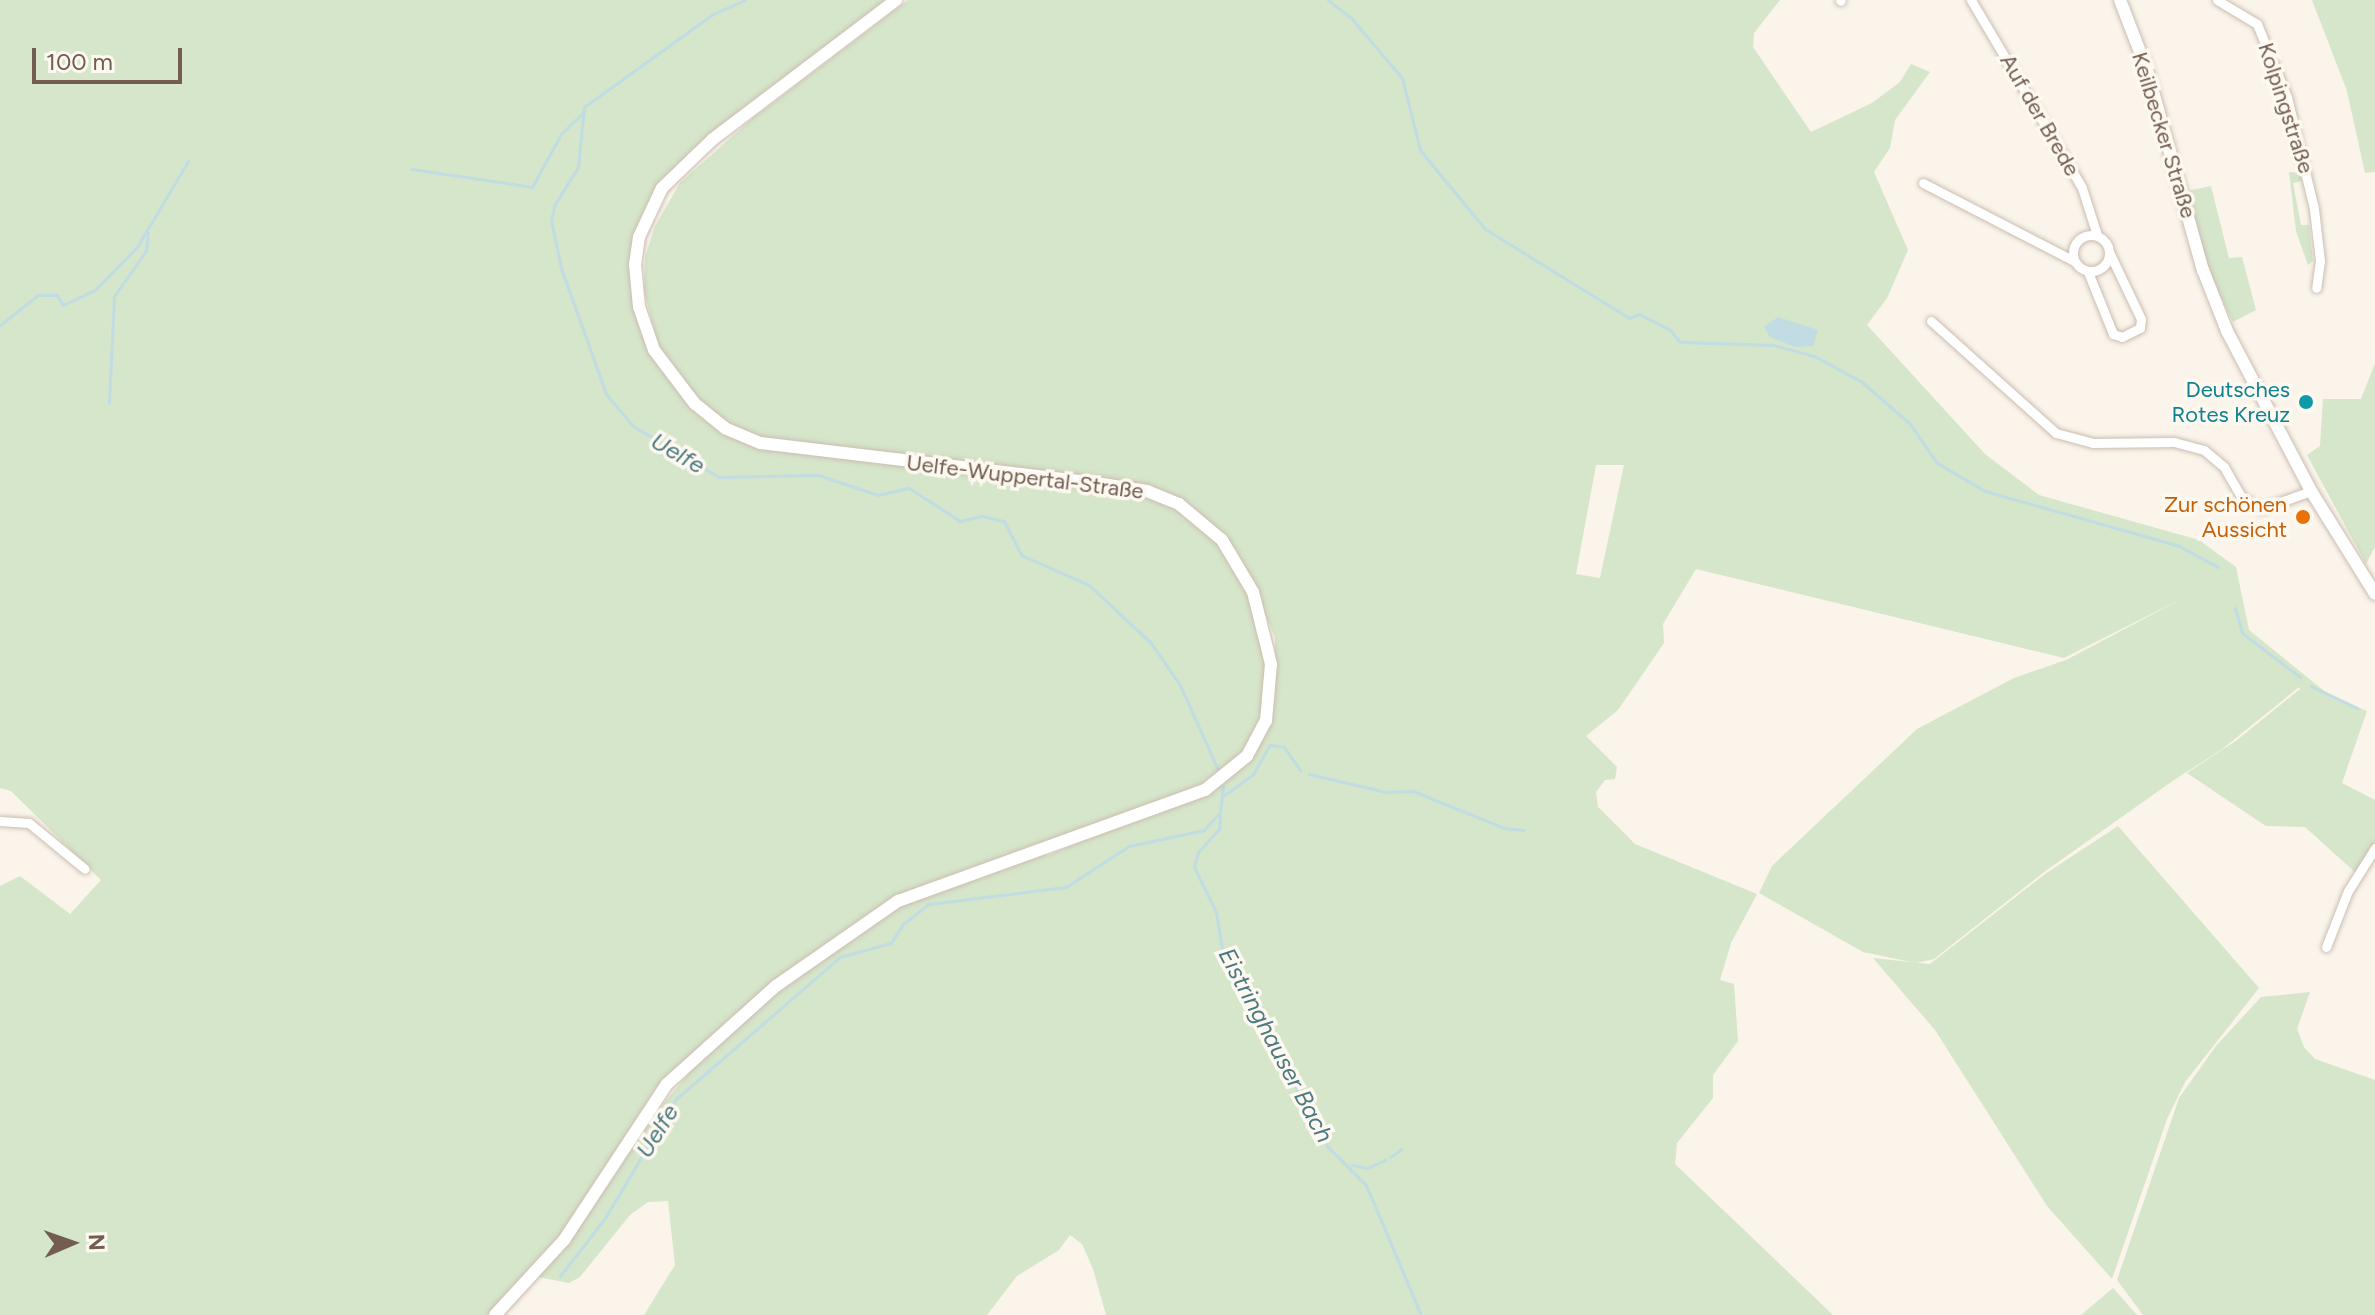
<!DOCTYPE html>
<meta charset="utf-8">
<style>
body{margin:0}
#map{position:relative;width:2375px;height:1315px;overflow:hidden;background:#faf4ea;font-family:Figtree,sans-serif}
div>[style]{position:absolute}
.green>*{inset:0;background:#d5e6ca}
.water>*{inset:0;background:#c1dce2}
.stream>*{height:3px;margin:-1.5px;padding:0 1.5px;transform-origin:1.5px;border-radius:1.5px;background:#c1dce2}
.roads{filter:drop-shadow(0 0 2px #cbbdb1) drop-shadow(0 0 2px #cbbdb1)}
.street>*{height:9px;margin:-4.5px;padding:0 4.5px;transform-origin:4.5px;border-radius:4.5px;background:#fff}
.street>.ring{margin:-4.5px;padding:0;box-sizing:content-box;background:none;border:9px solid #fff;border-radius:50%}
.secondary>*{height:12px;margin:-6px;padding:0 6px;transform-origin:6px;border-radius:6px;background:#fff}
.dots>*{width:22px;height:22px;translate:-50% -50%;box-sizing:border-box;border:4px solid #fdf8f0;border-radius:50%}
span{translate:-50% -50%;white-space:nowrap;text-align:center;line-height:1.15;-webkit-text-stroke:7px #fdf8f0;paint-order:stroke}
.street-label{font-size:22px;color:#725d50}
.culture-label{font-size:22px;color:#0d838f}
.right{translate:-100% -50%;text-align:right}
.food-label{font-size:22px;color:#c56008}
.water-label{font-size:24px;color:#4c7982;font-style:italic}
.north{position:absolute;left:32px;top:1203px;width:80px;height:80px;-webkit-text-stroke:6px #fdf8f0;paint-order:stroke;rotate:88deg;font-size:22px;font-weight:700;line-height:32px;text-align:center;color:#725d50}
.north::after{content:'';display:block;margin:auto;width:28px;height:36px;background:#725d50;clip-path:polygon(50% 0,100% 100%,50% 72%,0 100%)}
.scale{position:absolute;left:32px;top:48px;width:150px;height:36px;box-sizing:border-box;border:4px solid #725d50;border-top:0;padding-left:10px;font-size:24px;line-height:28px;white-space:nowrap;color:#725d50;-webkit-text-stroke:6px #fdf8f0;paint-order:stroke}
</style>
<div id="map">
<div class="green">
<i style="clip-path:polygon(evenodd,0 0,896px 0,713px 139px,662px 188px,639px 237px,635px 265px,639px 307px,654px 350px,695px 404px,725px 428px,747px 439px,760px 443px,1147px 491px,1188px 510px,1215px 532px,1236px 560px,1266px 635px,1271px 700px,1248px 756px,1263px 735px,1275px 700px,1275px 637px,1238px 553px,1195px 509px,1148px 490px,1085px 478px,768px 443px,727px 427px,690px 395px,659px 349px,644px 290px,645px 257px,655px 226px,680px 183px,753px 118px,908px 0,1780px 0,1754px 33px,1753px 47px,1811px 132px,1872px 103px,1900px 82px,1911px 64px,1930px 72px,1895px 120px,1890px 148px,1874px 172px,1908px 250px,1887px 298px,1867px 325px,1985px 454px,2039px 495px,2199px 540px,2236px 567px,2249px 630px,2328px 694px,2367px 711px,2342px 783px,2375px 800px,2375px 844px,2357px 874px,2305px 827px,2266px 826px,2187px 773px,2237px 740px,2300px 689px,2299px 687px,2221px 750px,2174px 780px,2044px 872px,1934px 959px,1916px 963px,1863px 952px,1759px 893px,1772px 866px,1917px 729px,2014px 678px,2066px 660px,2187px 596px,2064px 658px,1696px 569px,1663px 624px,1664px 643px,1618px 710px,1586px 736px,1617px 767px,1615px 779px,1605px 780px,1596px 792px,1598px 807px,1635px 844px,1757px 894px,1731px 943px,1720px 980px,1734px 984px,1738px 1041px,1713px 1075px,1713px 1098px,1677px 1143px,1675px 1164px,1833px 1315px,1106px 1315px,1093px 1269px,1082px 1244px,1070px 1235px,1059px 1250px,1017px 1276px,987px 1315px,644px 1315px,675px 1265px,668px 1201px,648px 1202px,630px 1215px,580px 1277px,569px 1283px,538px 1277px,665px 1102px,717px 1040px,777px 988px,868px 922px,924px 892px,1045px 851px,1047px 856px,1158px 808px,898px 901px,776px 986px,667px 1084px,564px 1240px,495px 1315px,0 1315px,0 886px,20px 876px,70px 914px,101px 880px,11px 791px,0 788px,0 0,1596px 465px,1624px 465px,1600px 578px,1576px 574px,1596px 465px)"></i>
<i style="clip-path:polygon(2312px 0,2375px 0,2375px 172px,2365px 173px,2347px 91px)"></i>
<i style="clip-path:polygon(2289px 172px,2300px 173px,2302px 181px,2293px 183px,2301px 225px,2309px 225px,2313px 261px,2308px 265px,2296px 231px)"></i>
<i style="clip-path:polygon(2211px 186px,2229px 258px,2242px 257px,2256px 310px,2233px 322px,2210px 274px,2187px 191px)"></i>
<i style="clip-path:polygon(2375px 363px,2375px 547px,2366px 564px,2307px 455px,2320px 446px,2323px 399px,2361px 399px)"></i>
<i style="clip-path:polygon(2118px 826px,2259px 988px,2185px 1082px,2167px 1119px,2112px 1279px,2047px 1206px,1935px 1030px,1873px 958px,1930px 964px,2045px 874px)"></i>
<i style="clip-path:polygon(2310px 992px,2297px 1029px,2304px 1047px,2315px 1059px,2375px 1080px,2375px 1315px,2143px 1315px,2117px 1280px,2179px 1098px,2216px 1046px,2261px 997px)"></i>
<i style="clip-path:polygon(2113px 1288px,2137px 1315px,2081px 1315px)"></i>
</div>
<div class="water">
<i style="clip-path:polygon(1778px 317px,1818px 330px,1813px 346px,1795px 347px,1770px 337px,1764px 327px)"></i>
</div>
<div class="stream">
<i style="left:745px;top:0;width:35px;rotate:156deg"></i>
<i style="left:713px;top:14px;width:159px;rotate:144.2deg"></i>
<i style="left:584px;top:107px;width:60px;rotate:95.7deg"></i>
<i style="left:578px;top:167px;width:44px;rotate:121.9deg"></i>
<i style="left:555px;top:204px;width:16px;rotate:104deg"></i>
<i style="left:551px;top:220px;width:49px;rotate:78.2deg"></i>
<i style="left:561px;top:268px;width:134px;rotate:70.3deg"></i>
<i style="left:606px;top:394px;width:42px;rotate:49.8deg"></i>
<i style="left:633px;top:426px;width:100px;rotate:30.7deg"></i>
<i style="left:719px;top:477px;width:99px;rotate:-1.2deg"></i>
<i style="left:818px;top:475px;width:63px;rotate:18.4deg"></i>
<i style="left:878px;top:495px;width:32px;rotate:-13deg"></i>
<i style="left:909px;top:488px;width:61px;rotate:32.9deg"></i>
<i style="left:960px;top:521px;width:23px;rotate:-13deg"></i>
<i style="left:982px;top:516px;width:23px;rotate:13deg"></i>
<i style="left:1004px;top:521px;width:38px;rotate:63deg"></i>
<i style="left:1021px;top:555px;width:74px;rotate:23.8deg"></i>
<i style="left:1089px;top:585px;width:85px;rotate:43.1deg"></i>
<i style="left:1151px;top:643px;width:51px;rotate:55.4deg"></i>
<i style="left:1180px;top:685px;width:93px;rotate:65.9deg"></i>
<i style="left:1328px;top:0;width:31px;rotate:38deg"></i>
<i style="left:1352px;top:19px;width:77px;rotate:49.7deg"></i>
<i style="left:1402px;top:78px;width:74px;rotate:76deg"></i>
<i style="left:1420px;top:150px;width:102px;rotate:50.6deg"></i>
<i style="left:1485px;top:229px;width:169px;rotate:31.7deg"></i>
<i style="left:1629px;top:318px;width:11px;rotate:-22deg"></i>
<i style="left:1639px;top:314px;width:35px;rotate:27deg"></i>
<i style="left:1670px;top:330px;width:16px;rotate:50deg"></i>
<i style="left:1680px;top:342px;width:94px;rotate:1.8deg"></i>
<i style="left:1774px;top:345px;width:41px;rotate:15.4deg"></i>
<i style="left:1814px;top:356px;width:55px;rotate:28.4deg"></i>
<i style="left:1862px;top:382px;width:64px;rotate:41.2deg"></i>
<i style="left:1910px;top:424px;width:47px;rotate:55.3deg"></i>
<i style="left:1937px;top:463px;width:56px;rotate:30.3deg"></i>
<i style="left:1985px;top:491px;width:202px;rotate:15.8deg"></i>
<i style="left:2179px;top:546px;width:44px;rotate:28.3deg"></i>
<i style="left:412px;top:169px;width:121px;rotate:8.5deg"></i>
<i style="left:532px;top:187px;width:60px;rotate:-61.3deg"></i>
<i style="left:561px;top:134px;width:30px;rotate:-44deg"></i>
<i style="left:0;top:325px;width:48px;rotate:-38.3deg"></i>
<i style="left:38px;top:295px;width:19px"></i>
<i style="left:57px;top:295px;width:12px;rotate:59deg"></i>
<i style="left:63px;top:305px;width:35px;rotate:-25deg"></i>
<i style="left:95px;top:290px;width:60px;rotate:-45.7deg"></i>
<i style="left:137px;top:247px;width:100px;rotate:-59.3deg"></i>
<i style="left:109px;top:403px;width:107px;rotate:-87.3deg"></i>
<i style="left:114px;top:296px;width:55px;rotate:-54.6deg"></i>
<i style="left:146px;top:251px;width:18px;rotate:-84deg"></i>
<i style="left:2235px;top:608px;width:26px;rotate:74deg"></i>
<i style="left:2242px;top:633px;width:73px;rotate:37.2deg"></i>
<i style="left:2311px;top:686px;width:51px;rotate:25.6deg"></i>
<i style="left:1309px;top:774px;width:79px;rotate:13.2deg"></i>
<i style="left:1386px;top:792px;width:27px;rotate:-2deg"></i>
<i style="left:1413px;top:791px;width:98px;rotate:22.1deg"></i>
<i style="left:1504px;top:828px;width:20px;rotate:6deg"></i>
<i style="left:1223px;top:796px;width:37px;rotate:-36deg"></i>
<i style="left:1253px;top:774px;width:34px;rotate:-60deg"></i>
<i style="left:1270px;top:745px;width:14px;rotate:8deg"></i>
<i style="left:1284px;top:747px;width:29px;rotate:55deg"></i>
<i style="left:1220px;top:812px;width:17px;rotate:93deg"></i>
<i style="left:1219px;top:829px;width:31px;rotate:132deg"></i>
<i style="left:1198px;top:852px;width:16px;rotate:105deg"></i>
<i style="left:1194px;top:867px;width:50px;rotate:63.9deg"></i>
<i style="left:1216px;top:912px;width:44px;rotate:80.8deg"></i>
<i style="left:1223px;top:955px;width:127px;rotate:58.2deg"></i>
<i style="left:1290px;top:1063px;width:29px;rotate:76deg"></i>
<i style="left:1297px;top:1091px;width:42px;rotate:54.8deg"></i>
<i style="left:1321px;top:1125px;width:22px;rotate:74deg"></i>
<i style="left:1327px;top:1146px;width:55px;rotate:45deg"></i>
<i style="left:1366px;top:1185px;width:141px;rotate:67.1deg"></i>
<i style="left:1390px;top:1157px;width:14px;rotate:-34deg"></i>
<i style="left:1352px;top:1165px;width:15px;rotate:11deg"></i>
<i style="left:1367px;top:1168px;width:20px;rotate:-24deg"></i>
<i style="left:560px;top:1276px;width:73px;rotate:-52.2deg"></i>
<i style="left:605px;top:1218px;width:139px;rotate:-59.2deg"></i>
<i style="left:676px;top:1099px;width:217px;rotate:-40.9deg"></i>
<i style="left:840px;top:957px;width:53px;rotate:-15.4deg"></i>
<i style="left:891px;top:943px;width:22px;rotate:-58deg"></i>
<i style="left:903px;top:924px;width:33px;rotate:-38deg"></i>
<i style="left:929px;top:904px;width:138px;rotate:-7.1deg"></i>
<i style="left:1066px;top:887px;width:75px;rotate:-33.1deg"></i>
<i style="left:1129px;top:846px;width:77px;rotate:-12deg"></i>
<i style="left:1204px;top:830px;width:24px;rotate:-48deg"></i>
<i style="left:1220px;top:812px;width:26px;rotate:-83deg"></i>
</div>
<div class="roads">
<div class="street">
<i style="left:1840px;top:0;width:1px;rotate:45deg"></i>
<i style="left:1971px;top:0;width:218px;rotate:59.4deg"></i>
<i style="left:2082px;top:188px;width:49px;rotate:72.3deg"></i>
<i style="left:2217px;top:0;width:47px;rotate:31deg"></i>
<i style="left:2257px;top:24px;width:79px;rotate:67.7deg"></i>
<i style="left:2287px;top:97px;width:115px;rotate:76.4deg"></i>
<i style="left:2314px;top:209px;width:52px;rotate:83.4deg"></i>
<i style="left:2320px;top:261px;width:27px;rotate:98deg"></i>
<i style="left:1923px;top:183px;width:170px;rotate:27.3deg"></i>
<i class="ring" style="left:2073px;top:235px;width:27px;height:27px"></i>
<i style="left:2088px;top:272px;width:67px;rotate:68deg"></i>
<i style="left:2113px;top:334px;width:9px;rotate:18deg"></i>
<i style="left:2122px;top:337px;width:20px;rotate:-27deg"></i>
<i style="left:2140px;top:328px;width:9px;rotate:-84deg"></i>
<i style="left:2141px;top:319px;width:74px;rotate:-115.5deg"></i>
<i style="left:1931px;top:321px;width:168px;rotate:41.9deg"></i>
<i style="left:2056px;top:433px;width:38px;rotate:15deg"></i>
<i style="left:2093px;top:443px;width:81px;rotate:-0.7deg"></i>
<i style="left:2174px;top:442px;width:31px;rotate:15deg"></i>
<i style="left:2204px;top:450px;width:26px;rotate:40deg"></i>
<i style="left:2224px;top:467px;width:34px;rotate:60deg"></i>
<i style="left:2241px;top:497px;width:23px;rotate:31deg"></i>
<i style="left:2261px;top:509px;width:53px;rotate:-19.8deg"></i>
<i style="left:0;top:821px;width:29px;rotate:4deg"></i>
<i style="left:29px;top:823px;width:72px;rotate:39.4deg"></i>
<i style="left:2326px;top:947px;width:60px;rotate:-68.6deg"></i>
<i style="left:2348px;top:891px;width:51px;rotate:-57.9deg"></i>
</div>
<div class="secondary">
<i style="left:2120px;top:0;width:75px;rotate:68.9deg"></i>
<i style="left:2147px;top:70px;width:208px;rotate:74.4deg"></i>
<i style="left:2203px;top:270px;width:66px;rotate:68.5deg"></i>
<i style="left:2227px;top:331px;width:181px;rotate:62.3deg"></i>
<i style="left:2311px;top:491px;width:121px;rotate:58.1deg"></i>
<i style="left:495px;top:1315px;width:102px;rotate:-47.4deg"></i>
<i style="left:564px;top:1240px;width:187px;rotate:-56.6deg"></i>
<i style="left:667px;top:1084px;width:147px;rotate:-42deg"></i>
<i style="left:776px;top:986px;width:149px;rotate:-34.9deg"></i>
<i style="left:898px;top:901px;width:326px;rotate:-19.9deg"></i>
<i style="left:1205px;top:790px;width:54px;rotate:-39deg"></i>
<i style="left:1247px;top:756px;width:40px;rotate:-62deg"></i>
<i style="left:1266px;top:721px;width:57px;rotate:-85deg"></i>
<i style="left:1271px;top:664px;width:74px;rotate:-104deg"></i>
<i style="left:1253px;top:592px;width:61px;rotate:-120.8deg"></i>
<i style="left:1222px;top:540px;width:56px;rotate:-140.1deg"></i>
<i style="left:1179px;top:504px;width:35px;rotate:-158deg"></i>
<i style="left:1147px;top:491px;width:52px;rotate:-171.1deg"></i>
<i style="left:1096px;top:483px;width:338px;rotate:-173.2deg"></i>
<i style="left:760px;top:443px;width:38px;rotate:-157deg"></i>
<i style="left:725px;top:428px;width:38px;rotate:-141deg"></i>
<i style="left:695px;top:404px;width:68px;rotate:-127.2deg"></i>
<i style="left:654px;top:350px;width:46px;rotate:-109.2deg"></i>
<i style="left:639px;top:307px;width:42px;rotate:-95.4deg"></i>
<i style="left:635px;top:265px;width:28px;rotate:-82deg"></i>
<i style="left:639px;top:237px;width:54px;rotate:-64.9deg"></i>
<i style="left:662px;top:188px;width:71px;rotate:-43.9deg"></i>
<i style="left:713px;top:139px;width:230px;rotate:-37.2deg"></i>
</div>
</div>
<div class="dots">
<i style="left:2306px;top:402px;background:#0f9aa8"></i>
<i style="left:2303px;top:517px;background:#e8710a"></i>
</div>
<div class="street-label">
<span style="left:2286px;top:108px;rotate:72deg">Kolpingstraße</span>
<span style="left:2040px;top:115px;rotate:60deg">Auf der Brede</span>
<span style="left:2164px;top:135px;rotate:73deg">Keilbecker Straße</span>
<span style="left:1025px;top:477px;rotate:7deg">Uelfe-Wuppertal-Straße</span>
</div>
<div class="culture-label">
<span class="right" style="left:2290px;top:402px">Deutsches<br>Rotes Kreuz</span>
</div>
<div class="food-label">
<span class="right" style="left:2287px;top:517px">Zur schönen<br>Aussicht</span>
</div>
<div class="water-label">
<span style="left:678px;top:453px;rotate:30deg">Uelfe</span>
<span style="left:1276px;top:1045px;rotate:62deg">Eistringhauser Bach</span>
<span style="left:657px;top:1131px;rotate:-58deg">Uelfe</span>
</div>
<div class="north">N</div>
<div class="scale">100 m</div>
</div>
